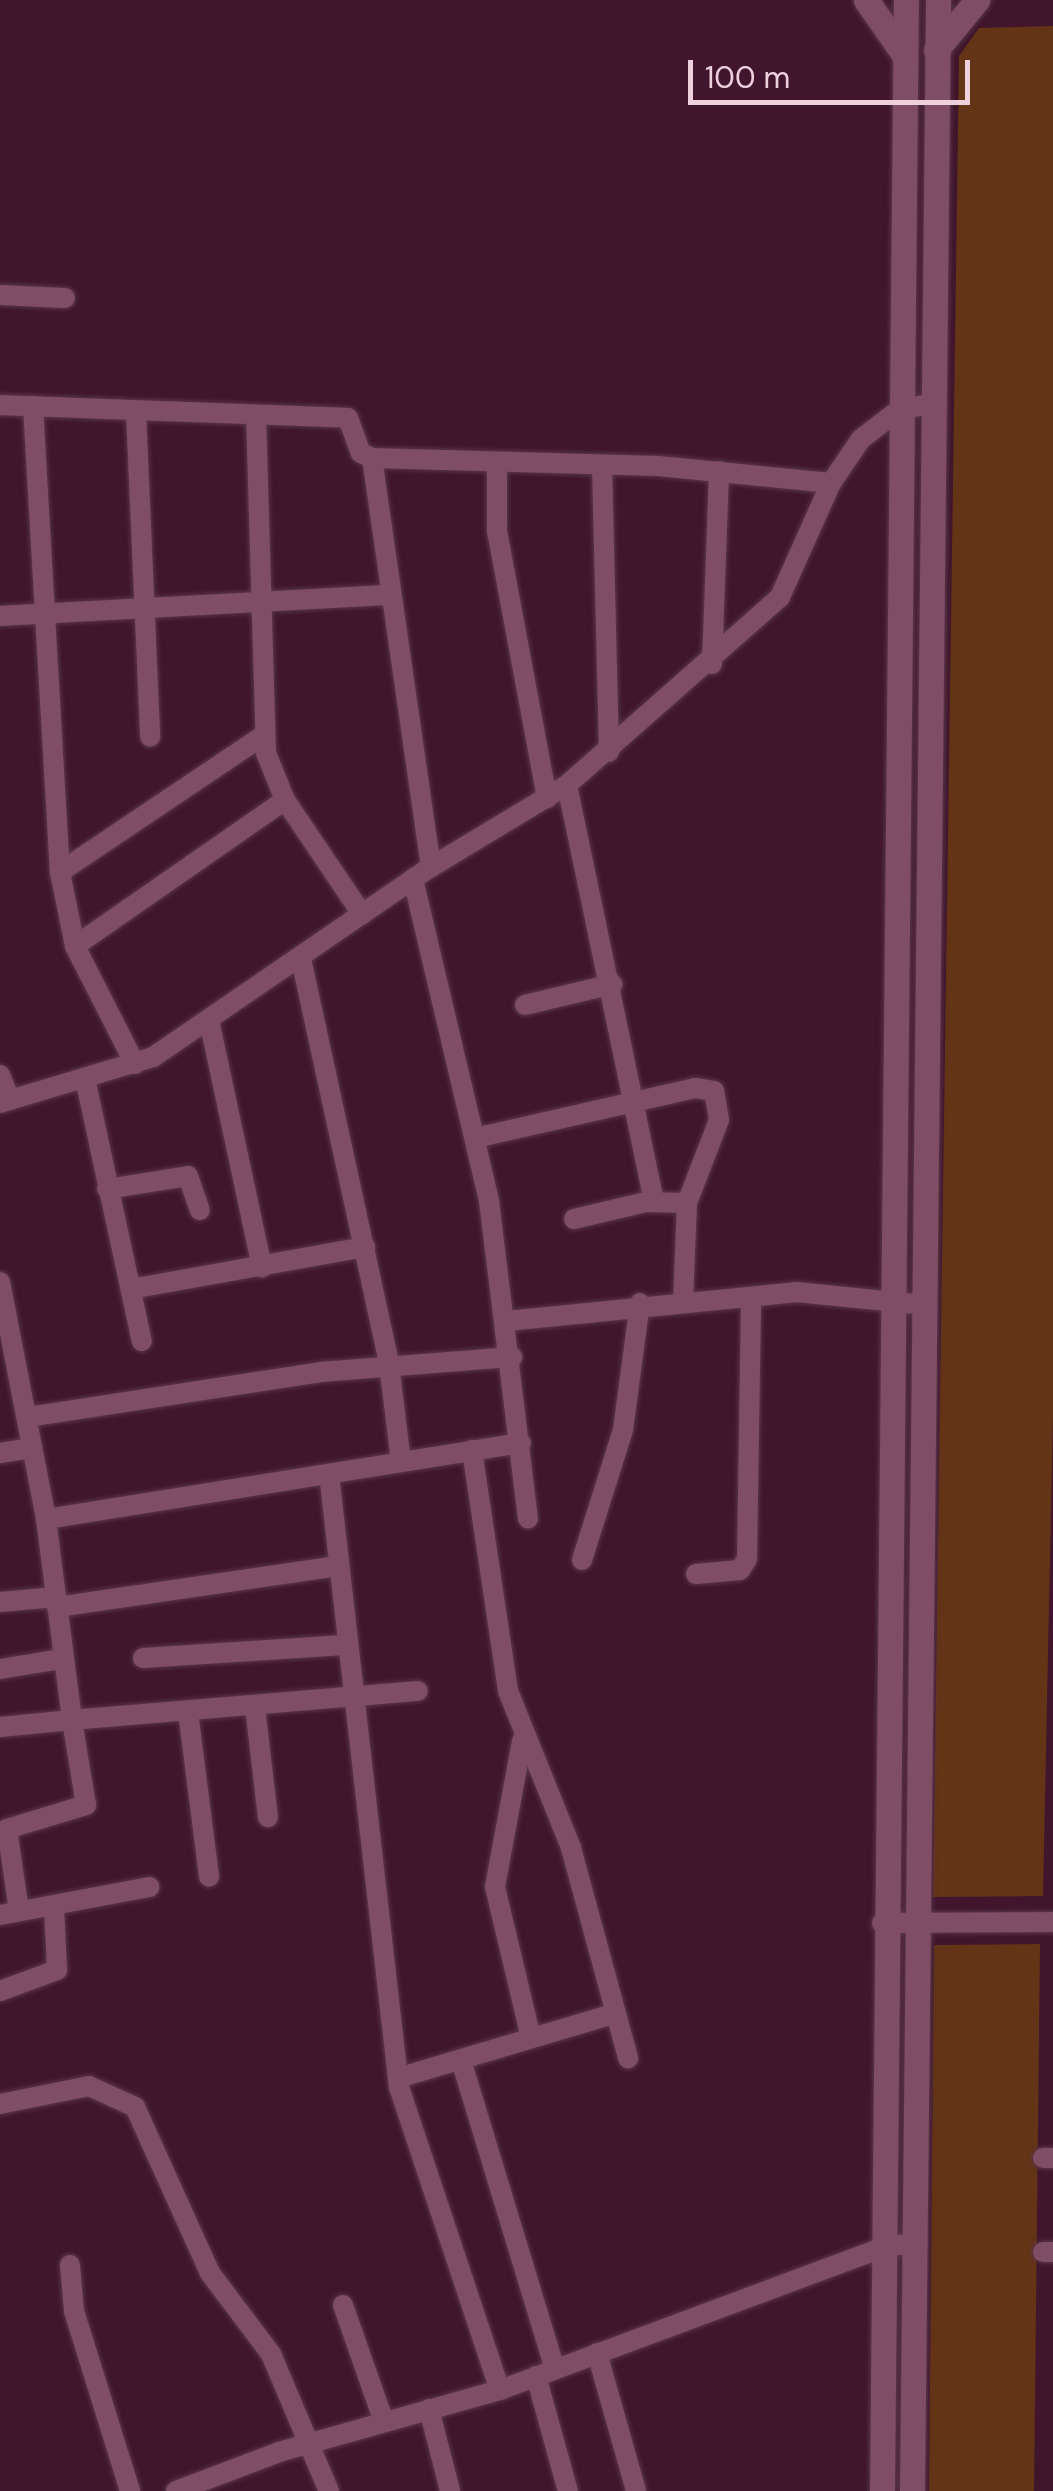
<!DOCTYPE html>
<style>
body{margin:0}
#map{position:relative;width:1053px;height:2491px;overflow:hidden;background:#41162d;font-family:"DM Sans",sans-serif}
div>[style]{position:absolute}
.green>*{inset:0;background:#633416}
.roads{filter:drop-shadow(0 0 2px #5a3649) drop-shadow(0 0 2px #5a3649)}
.minor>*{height:20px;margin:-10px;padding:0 10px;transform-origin:10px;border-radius:10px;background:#7f4d64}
.tertiary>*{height:25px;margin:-12.5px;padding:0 12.5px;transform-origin:12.5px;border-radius:12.5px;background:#7f4d64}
span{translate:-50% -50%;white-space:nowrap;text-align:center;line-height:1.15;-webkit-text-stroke:8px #41162d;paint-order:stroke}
.scale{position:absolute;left:688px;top:60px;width:282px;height:45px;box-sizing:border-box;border:5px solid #eed0dd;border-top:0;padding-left:12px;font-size:30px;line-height:35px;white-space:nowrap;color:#eed0dd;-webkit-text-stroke:8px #41162d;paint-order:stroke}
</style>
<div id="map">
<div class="green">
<i style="clip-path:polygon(1053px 26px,1053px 1413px,1043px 1896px,933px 1897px,959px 56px,979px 28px)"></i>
<i style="clip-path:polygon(1040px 1944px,1034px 2491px,929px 2491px,934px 1945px)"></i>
</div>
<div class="roads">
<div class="minor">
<i style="left:0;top:295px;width:65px;rotate:2.6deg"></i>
<i style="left:0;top:405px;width:348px;rotate:2.1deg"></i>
<i style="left:348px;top:418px;width:37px;rotate:70deg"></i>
<i style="left:361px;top:453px;width:12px;rotate:24deg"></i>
<i style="left:372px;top:458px;width:286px;rotate:1.6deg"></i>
<i style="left:658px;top:466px;width:174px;rotate:5.6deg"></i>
<i style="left:33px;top:406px;width:467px;rotate:86.7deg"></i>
<i style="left:136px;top:412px;width:325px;rotate:87.5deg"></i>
<i style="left:256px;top:415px;width:338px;rotate:88.3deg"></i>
<i style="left:266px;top:753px;width:51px;rotate:68deg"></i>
<i style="left:285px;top:800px;width:138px;rotate:56deg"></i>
<i style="left:372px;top:458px;width:413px;rotate:81.8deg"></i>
<i style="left:497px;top:462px;width:69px;rotate:90deg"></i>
<i style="left:497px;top:531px;width:272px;rotate:79.4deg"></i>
<i style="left:602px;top:465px;width:287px;rotate:88.6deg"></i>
<i style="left:0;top:616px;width:387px;rotate:-3.1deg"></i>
<i style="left:712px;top:664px;width:193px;rotate:-87.9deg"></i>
<i style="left:567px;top:785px;width:425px;rotate:78.2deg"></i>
<i style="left:413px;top:879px;width:331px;rotate:76.7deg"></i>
<i style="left:489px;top:1201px;width:320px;rotate:83deg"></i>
<i style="left:75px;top:946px;width:256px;rotate:-34.8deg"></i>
<i style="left:301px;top:959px;width:414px;rotate:77.7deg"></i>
<i style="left:389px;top:1364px;width:99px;rotate:83deg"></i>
<i style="left:525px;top:1005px;width:90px;rotate:-13.4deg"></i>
<i style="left:209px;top:1020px;width:253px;rotate:77.9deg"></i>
<i style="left:135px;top:1064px;width:132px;rotate:-117deg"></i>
<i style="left:75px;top:946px;width:76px;rotate:-101.5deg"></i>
<i style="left:60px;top:872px;width:246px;rotate:-33.9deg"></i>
<i style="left:0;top:1075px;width:27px;rotate:68deg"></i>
<i style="left:86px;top:1083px;width:264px;rotate:77.8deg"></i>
<i style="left:0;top:1103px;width:160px;rotate:-16.7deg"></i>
<i style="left:153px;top:1057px;width:337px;rotate:-34.4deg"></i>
<i style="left:431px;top:867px;width:159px;rotate:-31.1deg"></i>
<i style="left:567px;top:785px;width:284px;rotate:-41.4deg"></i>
<i style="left:780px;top:597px;width:125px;rotate:-65.9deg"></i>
<i style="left:831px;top:483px;width:53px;rotate:-55.7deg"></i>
<i style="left:861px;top:439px;width:49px;rotate:-37.6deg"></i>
<i style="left:900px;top:409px;width:30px;rotate:-9deg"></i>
<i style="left:475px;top:1138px;width:226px;rotate:-12.8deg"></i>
<i style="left:695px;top:1088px;width:19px;rotate:9deg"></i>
<i style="left:714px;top:1091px;width:29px;rotate:80deg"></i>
<i style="left:719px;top:1120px;width:89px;rotate:111.1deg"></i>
<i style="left:687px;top:1203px;width:98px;rotate:92.3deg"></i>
<i style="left:107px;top:1189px;width:82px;rotate:-9.1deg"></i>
<i style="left:188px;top:1176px;width:36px;rotate:71deg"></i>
<i style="left:574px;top:1219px;width:74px;rotate:-13.3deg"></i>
<i style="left:646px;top:1202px;width:41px;rotate:1.4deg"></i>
<i style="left:0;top:1282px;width:241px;rotate:79deg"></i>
<i style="left:46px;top:1519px;width:203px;rotate:82.6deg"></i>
<i style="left:72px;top:1720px;width:72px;rotate:174.4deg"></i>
<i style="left:131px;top:1289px;width:238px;rotate:-10.2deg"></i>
<i style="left:507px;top:1321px;width:290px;rotate:-5.7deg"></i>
<i style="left:796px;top:1292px;width:132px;rotate:5.7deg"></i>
<i style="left:27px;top:1417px;width:297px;rotate:-8.7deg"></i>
<i style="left:321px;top:1372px;width:192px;rotate:-4.5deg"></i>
<i style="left:472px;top:1450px;width:244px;rotate:81.5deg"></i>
<i style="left:508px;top:1691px;width:169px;rotate:68.1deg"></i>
<i style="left:571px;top:1848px;width:218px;rotate:74.8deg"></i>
<i style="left:0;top:1453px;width:32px;rotate:-9deg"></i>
<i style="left:329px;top:1474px;width:617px;rotate:83.49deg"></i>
<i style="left:399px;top:2087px;width:319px;rotate:71.6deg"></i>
<i style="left:46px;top:1519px;width:481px;rotate:-9.1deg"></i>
<i style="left:582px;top:1560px;width:136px;rotate:-72.5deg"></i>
<i style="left:623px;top:1430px;width:128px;rotate:-82.4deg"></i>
<i style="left:696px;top:1574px;width:44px;rotate:-5.2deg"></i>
<i style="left:740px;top:1570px;width:13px;rotate:-58deg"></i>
<i style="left:747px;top:1559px;width:260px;rotate:-89.1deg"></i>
<i style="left:0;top:1602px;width:56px;rotate:-5.1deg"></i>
<i style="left:57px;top:1607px;width:284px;rotate:-8.3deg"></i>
<i style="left:143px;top:1658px;width:202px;rotate:-3.7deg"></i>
<i style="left:0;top:1669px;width:63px;rotate:-9.2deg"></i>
<i style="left:255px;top:1707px;width:111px;rotate:83.3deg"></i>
<i style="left:188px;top:1712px;width:166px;rotate:82.7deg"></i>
<i style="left:522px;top:1741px;width:148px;rotate:100.5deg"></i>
<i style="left:495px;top:1887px;width:155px;rotate:76.6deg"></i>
<i style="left:19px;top:1911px;width:83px;rotate:-98.3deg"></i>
<i style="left:7px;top:1829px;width:83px;rotate:-16.9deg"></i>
<i style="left:86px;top:1805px;width:86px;rotate:-99.4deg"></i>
<i style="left:72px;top:1720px;width:347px;rotate:-4.8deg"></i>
<i style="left:0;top:1915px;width:152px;rotate:-10.6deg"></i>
<i style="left:882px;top:1923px;width:171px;rotate:-0.3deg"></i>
<i style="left:0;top:1991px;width:61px;rotate:-20.2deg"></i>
<i style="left:57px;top:1970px;width:64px;rotate:-92.7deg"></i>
<i style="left:461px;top:2060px;width:323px;rotate:73.1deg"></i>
<i style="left:398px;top:2078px;width:227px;rotate:-16.6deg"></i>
<i style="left:0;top:2104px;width:91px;rotate:-11.4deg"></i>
<i style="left:89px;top:2086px;width:51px;rotate:24.5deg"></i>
<i style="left:135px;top:2107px;width:182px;rotate:65.7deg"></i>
<i style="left:210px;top:2273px;width:101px;rotate:53deg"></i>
<i style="left:271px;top:2354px;width:149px;rotate:67.1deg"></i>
<i style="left:1043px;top:2158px;width:10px"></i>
<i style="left:1043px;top:2252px;width:10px"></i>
<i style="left:70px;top:2265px;width:46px;rotate:85deg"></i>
<i style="left:74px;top:2311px;width:189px;rotate:72.7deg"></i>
<i style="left:343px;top:2305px;width:124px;rotate:70.7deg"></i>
<i style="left:597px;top:2353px;width:143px;rotate:74.2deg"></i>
<i style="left:536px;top:2376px;width:119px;rotate:74.5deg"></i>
<i style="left:429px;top:2409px;width:85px;rotate:75.6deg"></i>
<i style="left:176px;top:2491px;width:110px;rotate:-20.7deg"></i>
<i style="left:279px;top:2452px;width:230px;rotate:-15.7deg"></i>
<i style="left:500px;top:2390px;width:411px;rotate:-20.4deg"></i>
<i style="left:885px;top:2247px;width:30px;rotate:-8deg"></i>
</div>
<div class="tertiary">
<i style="left:866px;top:0;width:68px;rotate:55.1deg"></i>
<i style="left:936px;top:50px;width:65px;rotate:-50.6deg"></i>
<i style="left:882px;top:2491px;width:2491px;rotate:-89.45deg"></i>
<i style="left:912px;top:2491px;width:2491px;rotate:-89.4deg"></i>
</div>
</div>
<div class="scale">100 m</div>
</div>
